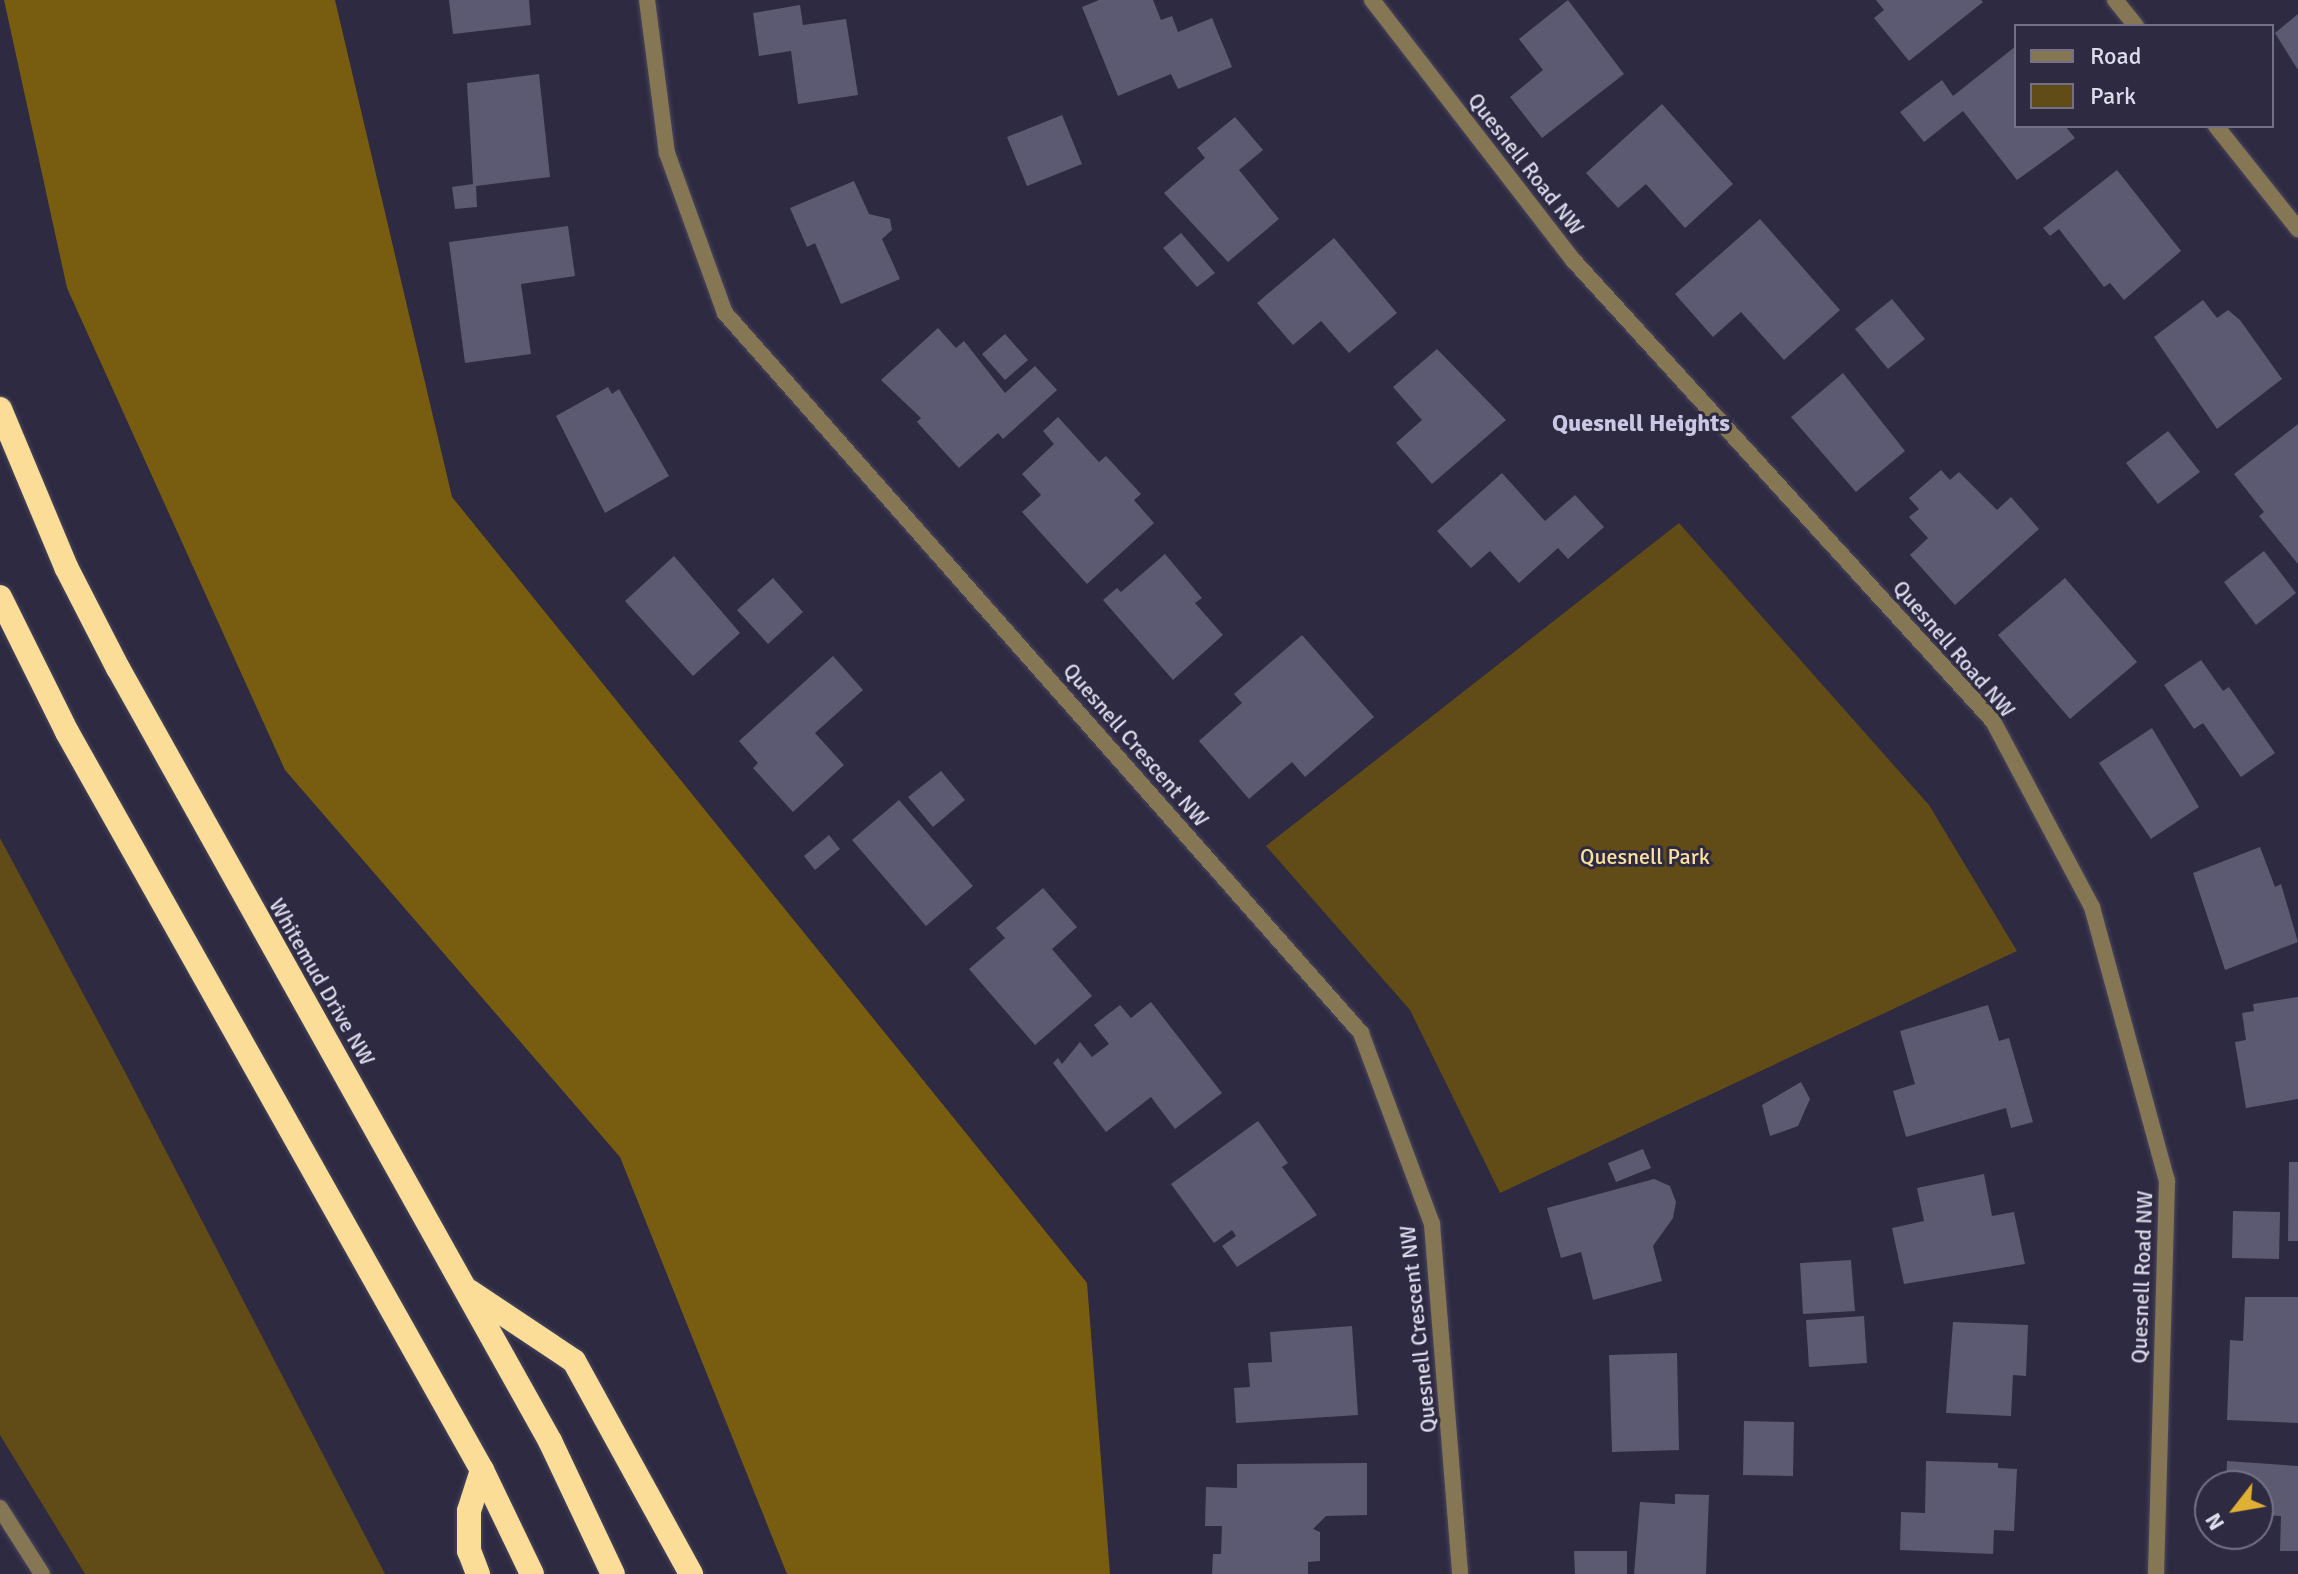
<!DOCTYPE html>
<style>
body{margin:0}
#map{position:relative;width:2298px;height:1574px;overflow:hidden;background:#2d2a41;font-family:Signika,sans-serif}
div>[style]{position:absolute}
.green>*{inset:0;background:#614c17}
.forest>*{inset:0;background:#785d10}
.building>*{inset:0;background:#5c5a73}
.roads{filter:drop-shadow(0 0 2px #49465c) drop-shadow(0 0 2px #49465c)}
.street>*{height:16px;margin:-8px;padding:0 8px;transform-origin:8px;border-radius:8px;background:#867754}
.highway>*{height:24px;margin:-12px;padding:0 12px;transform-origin:12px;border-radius:12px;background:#fcdd97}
span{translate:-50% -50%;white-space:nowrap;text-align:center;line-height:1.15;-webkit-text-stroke:6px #2d2a41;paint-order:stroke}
.street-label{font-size:22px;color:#dddceb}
.park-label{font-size:22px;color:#fce09e}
.neighbourhood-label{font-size:24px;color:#cac7e4;font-weight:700}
.legend{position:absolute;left:2014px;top:24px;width:260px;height:104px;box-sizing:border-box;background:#2d2a41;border:2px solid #737185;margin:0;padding:10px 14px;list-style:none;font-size:24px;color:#dddceb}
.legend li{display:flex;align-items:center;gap:16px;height:40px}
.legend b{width:40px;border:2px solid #737185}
.north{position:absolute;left:2194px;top:1470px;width:80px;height:80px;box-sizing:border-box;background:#2d2a41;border:2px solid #737185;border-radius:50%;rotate:239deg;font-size:22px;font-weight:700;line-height:32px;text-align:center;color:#dddceb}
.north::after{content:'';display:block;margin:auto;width:28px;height:36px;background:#dfb034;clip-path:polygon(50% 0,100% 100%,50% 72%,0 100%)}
</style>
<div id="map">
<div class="green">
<i style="clip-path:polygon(1679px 523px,1929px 805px,2017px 951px,1500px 1193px,1410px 1010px,1266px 846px)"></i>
<i style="clip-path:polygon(0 838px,125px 1072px,385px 1574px,85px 1574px,0 1435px)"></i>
</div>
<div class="forest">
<i style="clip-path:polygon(4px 0,335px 0,452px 497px,1087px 1283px,1110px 1574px,787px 1574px,620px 1157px,285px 770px,67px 288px)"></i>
</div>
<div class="building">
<i style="clip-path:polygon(449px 0,529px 0,531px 25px,453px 34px)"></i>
<i style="clip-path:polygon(1099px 0,1153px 0,1161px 20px,1172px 16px,1178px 32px,1212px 18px,1232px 67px,1178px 89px,1171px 74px,1118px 96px,1082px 7px)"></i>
<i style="clip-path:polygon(1568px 0,1624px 74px,1542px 138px,1510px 97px,1543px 70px,1519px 39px)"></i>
<i style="clip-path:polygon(1876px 0,1981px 0,1983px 2px,1909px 61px,1874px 18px,1884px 10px)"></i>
<i style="clip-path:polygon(800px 5px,803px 25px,846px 19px,858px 95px,798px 104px,791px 51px,759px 56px,753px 13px)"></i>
<i style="clip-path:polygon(2298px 14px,2298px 70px,2275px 33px)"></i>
<i style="clip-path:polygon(2016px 46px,2016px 126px,2065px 126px,2075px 138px,2017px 180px,1963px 111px,1924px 142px,1900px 112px,1942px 80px,1953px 96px)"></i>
<i style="clip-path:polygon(539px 74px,550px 177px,476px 186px,477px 207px,455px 209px,452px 187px,473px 184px,467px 83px)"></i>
<i style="clip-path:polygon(1662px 104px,1733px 184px,1685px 228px,1646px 184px,1618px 208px,1586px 173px)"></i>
<i style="clip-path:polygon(1062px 115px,1082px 164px,1027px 186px,1007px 137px)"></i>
<i style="clip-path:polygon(1235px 117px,1263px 150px,1239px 170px,1279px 219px,1228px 262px,1164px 193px,1205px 158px,1197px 148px)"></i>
<i style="clip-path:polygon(2117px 170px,2181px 251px,2124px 300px,2110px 283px,2104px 287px,2059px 229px,2050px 236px,2043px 228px)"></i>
<i style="clip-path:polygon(854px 181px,869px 214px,890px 219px,892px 230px,882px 239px,900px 279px,841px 304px,815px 243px,807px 247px,790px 208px)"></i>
<i style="clip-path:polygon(1760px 219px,1840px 310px,1784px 360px,1741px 312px,1713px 337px,1675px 294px)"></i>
<i style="clip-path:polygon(568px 226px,575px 276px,521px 284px,531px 354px,465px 363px,449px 242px)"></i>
<i style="clip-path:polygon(1181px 233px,1215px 273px,1197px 287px,1163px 248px)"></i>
<i style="clip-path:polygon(1334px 238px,1397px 313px,1349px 353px,1321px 321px,1293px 345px,1257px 303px)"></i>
<i style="clip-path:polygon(1892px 299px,1925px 339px,1888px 369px,1855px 329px)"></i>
<i style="clip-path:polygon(2203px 300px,2217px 318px,2228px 310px,2240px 320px,2282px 379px,2217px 429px,2154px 337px)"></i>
<i style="clip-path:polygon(938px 328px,956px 348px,964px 341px,1005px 393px,1035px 366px,1057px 390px,1003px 439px,998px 433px,959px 468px,917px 422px,921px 418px,881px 380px)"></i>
<i style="clip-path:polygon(1005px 334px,1028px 360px,1005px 380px,982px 354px)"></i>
<i style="clip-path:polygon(1437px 349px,1506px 420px,1432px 484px,1396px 443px,1422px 420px,1393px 387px)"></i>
<i style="clip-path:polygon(1843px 373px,1905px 451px,1856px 492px,1791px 417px)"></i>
<i style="clip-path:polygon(608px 387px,612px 394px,619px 389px,669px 476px,605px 513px,556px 416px)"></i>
<i style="clip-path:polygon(1058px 417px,1099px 462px,1106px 456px,1141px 494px,1134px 500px,1154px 523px,1087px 584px,1022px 512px,1041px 495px,1022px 474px,1054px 444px,1043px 431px)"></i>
<i style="clip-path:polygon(2298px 424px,2298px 564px,2259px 516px,2264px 512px,2234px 474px)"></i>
<i style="clip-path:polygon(2168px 431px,2200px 472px,2158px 504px,2126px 463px)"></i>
<i style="clip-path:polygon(1941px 470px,1950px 480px,1959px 472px,1997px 510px,2011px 497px,2039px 529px,1955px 605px,1910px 555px,1928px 538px,1909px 517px,1919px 509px,1909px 498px)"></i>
<i style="clip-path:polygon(1502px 473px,1545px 521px,1575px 495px,1604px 527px,1568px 559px,1558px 548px,1519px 583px,1490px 551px,1471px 568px,1437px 531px)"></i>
<i style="clip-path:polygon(2264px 551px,2296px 593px,2256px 625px,2224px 582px)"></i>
<i style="clip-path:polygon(1165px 554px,1202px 598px,1195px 603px,1223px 635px,1173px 680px,1103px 600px,1117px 588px,1121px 592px)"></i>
<i style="clip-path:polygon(674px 556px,740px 633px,693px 676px,625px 601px)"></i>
<i style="clip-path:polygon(773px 578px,803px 612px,768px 644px,737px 610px)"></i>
<i style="clip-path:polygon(2065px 578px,2137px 662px,2070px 719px,1998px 635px)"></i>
<i style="clip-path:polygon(1302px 635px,1374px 717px,1305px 777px,1292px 762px,1249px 799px,1199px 741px,1242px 703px,1234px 694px)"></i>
<i style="clip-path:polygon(833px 656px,863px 690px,815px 733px,844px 765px,793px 812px,753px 768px,758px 763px,739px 741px)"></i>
<i style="clip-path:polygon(2201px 660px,2223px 691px,2229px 687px,2275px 753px,2241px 777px,2203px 723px,2194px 729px,2164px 685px)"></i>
<i style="clip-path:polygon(2152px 728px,2199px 807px,2151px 839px,2099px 763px)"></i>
<i style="clip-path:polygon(941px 771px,965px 800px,933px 827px,908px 797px)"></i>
<i style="clip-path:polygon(899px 800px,973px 886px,926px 926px,852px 840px)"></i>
<i style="clip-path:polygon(829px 835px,840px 849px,815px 870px,804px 856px)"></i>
<i style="clip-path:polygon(2260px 847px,2275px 887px,2281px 884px,2298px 942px,2225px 970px,2193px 873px)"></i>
<i style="clip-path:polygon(1043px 888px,1077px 927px,1052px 949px,1092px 996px,1035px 1045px,969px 969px,1005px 938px,996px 928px)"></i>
<i style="clip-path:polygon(2298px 997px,2298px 1099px,2246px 1108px,2235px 1042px,2246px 1040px,2242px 1013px,2254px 1011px,2253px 1004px)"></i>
<i style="clip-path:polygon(1151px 1002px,1222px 1093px,1175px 1129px,1151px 1097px,1106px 1132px,1053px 1063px,1058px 1058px,1062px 1064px,1080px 1042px,1092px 1057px,1109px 1044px,1094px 1025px,1120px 1005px,1131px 1018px)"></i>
<i style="clip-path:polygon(1988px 1005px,1999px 1041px,2009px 1038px,2033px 1122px,2011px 1128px,2006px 1108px,1906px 1137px,1893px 1091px,1915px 1084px,1900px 1031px)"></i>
<i style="clip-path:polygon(1801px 1082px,1810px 1099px,1798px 1126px,1770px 1136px,1762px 1105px)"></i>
<i style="clip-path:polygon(1258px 1121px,1288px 1163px,1282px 1167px,1317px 1215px,1237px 1267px,1222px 1246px,1236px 1236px,1232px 1230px,1214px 1243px,1171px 1184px)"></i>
<i style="clip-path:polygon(1643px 1149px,1651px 1168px,1616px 1182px,1608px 1163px)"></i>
<i style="clip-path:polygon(2289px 1162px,2298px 1162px,2298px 1241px,2288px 1241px)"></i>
<i style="clip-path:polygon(1984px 1174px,1992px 1216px,2014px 1212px,2025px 1264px,1904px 1284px,1892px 1228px,1924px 1221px,1917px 1188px)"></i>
<i style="clip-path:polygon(1654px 1179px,1670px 1186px,1676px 1202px,1673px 1218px,1653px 1246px,1662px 1281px,1593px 1300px,1581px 1252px,1561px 1258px,1547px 1208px)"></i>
<i style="clip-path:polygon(2233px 1211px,2280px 1212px,2279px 1259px,2232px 1258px)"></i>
<i style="clip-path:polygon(1851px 1260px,1855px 1311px,1803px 1314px,1800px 1263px)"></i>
<i style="clip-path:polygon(2245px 1297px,2298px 1297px,2298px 1423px,2227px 1420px,2230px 1340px,2243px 1341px)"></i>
<i style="clip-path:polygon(1864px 1316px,1867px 1363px,1809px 1367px,1806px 1320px)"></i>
<i style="clip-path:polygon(1953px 1322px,2028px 1325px,2026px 1376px,2013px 1375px,2011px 1416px,1946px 1413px)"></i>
<i style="clip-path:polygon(1352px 1326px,1358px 1415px,1236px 1423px,1234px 1388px,1250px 1387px,1248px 1363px,1272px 1362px,1270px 1332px)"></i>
<i style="clip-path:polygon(1677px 1353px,1679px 1450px,1612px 1452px,1609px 1355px)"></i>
<i style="clip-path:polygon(1744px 1421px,1794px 1422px,1793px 1476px,1743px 1475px)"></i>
<i style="clip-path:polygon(1926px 1461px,1998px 1463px,1998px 1468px,2017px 1469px,2014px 1531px,1994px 1530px,1993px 1554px,1900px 1550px,1901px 1512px,1925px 1513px)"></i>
<i style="clip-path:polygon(2227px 1461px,2298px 1466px,2298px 1551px,2280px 1551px,2281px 1516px,2258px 1515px,2258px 1486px,2226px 1486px)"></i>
<i style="clip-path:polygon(1367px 1463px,1367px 1515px,1326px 1516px,1313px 1529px,1320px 1532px,1320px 1561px,1308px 1562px,1308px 1574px,1212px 1574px,1213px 1554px,1221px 1554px,1222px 1526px,1205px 1526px,1206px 1487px,1237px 1488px,1237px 1464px)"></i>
<i style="clip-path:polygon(1675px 1494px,1709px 1495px,1706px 1574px,1634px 1574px,1640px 1502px,1675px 1504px)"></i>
<i style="clip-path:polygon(1574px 1551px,1627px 1551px,1627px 1574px,1575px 1574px)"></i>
</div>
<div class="roads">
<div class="street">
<i style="left:647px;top:0;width:154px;rotate:82.6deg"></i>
<i style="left:667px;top:153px;width:170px;rotate:70.1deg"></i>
<i style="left:725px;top:313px;width:961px;rotate:48.54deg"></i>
<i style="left:1361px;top:1033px;width:204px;rotate:69.6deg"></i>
<i style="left:1432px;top:1224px;width:351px;rotate:85.4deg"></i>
<i style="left:1372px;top:0;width:330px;rotate:52.3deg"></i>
<i style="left:1574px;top:261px;width:622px;rotate:47.67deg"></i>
<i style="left:1993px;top:721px;width:211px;rotate:62deg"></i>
<i style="left:2092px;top:907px;width:284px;rotate:74.7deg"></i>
<i style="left:2167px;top:1181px;width:393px;rotate:91.6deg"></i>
<i style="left:2115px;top:0;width:33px;rotate:51deg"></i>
<i style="left:2216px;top:126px;width:132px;rotate:51.5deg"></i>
<i style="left:0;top:1508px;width:78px;rotate:57.5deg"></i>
</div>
<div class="highway">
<i style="left:0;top:409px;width:171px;rotate:67.3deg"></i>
<i style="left:66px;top:567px;width:114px;rotate:62.8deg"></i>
<i style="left:118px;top:668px;width:886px;rotate:60.8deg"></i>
<i style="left:550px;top:1441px;width:147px;rotate:64.7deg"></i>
<i style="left:0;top:597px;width:151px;rotate:63.6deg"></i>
<i style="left:67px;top:732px;width:847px;rotate:60.65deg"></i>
<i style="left:482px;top:1470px;width:115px;rotate:64.3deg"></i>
<i style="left:469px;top:1291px;width:126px;rotate:33.7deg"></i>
<i style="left:574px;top:1361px;width:243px;rotate:61.2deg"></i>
<i style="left:478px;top:1574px;width:25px;rotate:-111deg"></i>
<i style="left:469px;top:1551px;width:40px;rotate:-90deg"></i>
<i style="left:469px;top:1511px;width:43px;rotate:-72.4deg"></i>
</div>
</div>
<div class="street-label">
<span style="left:1526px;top:164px;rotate:52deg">Quesnell Road NW</span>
<span style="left:1954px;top:649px;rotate:49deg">Quesnell Road NW</span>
<span style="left:1136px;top:745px;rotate:49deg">Quesnell Crescent NW</span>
<span style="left:322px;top:982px;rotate:60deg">Whitemud Drive NW</span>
<span style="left:2142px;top:1277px;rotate:-88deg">Quesnell Road NW</span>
<span style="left:1418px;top:1329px;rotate:-96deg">Quesnell Crescent NW</span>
</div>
<div class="park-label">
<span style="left:1645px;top:857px">Quesnell Park</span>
</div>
<div class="neighbourhood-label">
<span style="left:1641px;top:424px">Quesnell Heights</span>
</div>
<ul class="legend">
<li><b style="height:10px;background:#867754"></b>Road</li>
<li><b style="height:22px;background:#614c17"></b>Park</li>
</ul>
<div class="north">N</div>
</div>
